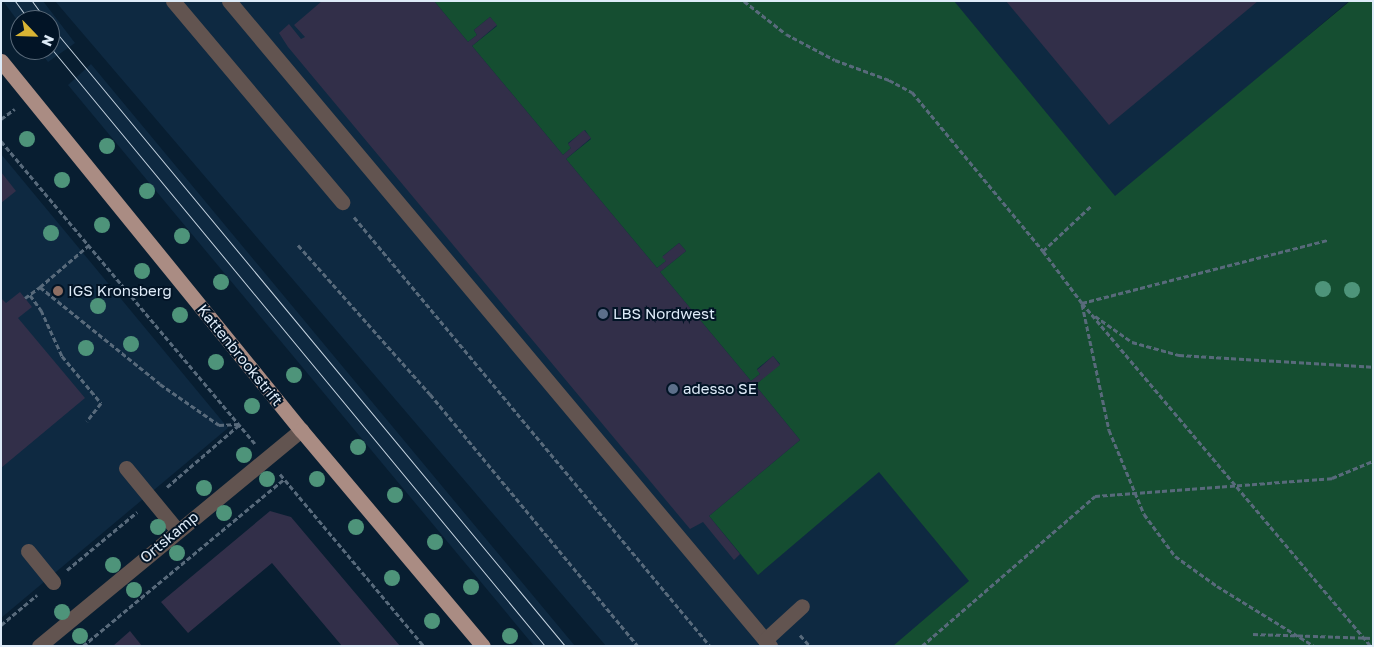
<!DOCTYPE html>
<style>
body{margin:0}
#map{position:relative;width:1374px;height:647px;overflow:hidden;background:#081e31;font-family:"Golos Text",sans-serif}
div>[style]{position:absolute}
.built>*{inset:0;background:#0e2941}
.green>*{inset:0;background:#154e31}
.building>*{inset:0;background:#322f49}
.path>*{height:3px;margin-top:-1.5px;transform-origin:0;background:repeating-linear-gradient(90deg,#586a7b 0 5px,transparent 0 7.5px)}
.minor>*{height:15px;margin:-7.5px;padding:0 7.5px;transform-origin:7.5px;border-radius:7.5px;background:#625450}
.major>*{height:15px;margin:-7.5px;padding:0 7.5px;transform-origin:7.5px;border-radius:7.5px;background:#aa8c83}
.tram>*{height:1px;margin:-0.5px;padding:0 0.5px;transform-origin:0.5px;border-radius:0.5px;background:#c4d2df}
.trees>*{width:16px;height:16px;margin:-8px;border-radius:50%;background:#4e947a}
.dots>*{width:14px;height:14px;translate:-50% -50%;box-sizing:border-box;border:2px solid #021426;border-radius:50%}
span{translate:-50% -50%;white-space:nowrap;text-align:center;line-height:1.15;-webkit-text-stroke:4px #021426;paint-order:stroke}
.poi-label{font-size:15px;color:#deebf8}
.left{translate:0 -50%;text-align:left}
.street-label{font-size:15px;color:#deebf8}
.frame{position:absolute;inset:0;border:2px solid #deebf8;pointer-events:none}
.north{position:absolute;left:10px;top:10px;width:50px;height:50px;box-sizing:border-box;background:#021426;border:1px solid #5a6a7a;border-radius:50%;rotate:114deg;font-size:14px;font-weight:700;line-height:20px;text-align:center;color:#deebf8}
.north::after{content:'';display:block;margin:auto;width:18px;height:22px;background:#d9b434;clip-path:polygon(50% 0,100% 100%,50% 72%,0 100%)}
</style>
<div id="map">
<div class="built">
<i style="clip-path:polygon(3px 1px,43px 1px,75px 43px,48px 62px,39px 50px,50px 50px,50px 20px,20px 20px,20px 24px)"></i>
<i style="clip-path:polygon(55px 1px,1349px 1px,1061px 246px,1124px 455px,894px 646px,606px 646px)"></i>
<i style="clip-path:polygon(91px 64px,575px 646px,534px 646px,68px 85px)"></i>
<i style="clip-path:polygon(1px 154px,228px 428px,1px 618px)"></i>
</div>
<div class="green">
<i style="clip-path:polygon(434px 1px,954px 1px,1115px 196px,1350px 1px,1373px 1px,1373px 646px,893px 646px,969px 581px,879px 472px,758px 575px,709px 516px,800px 440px,755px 385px,780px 364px,773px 356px,757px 369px,760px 374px,751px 381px,660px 272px,686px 251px,679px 243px,663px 256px,666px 261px,657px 268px,566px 159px,591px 139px,585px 130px,568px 143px,571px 148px,563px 155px,472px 46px,497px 26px,490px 17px,474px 30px,477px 35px,468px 42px)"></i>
</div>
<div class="building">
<i style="clip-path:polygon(322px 1px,434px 1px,468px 42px,477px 35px,474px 30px,490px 17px,497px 25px,472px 46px,563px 155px,571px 148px,568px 144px,584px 130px,591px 138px,566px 159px,657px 268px,666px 261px,662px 257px,679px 243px,686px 251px,660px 272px,751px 381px,760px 374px,757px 370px,773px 356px,780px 365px,755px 385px,800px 440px,709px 516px,740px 554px,734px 560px,703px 522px,690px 529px,288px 47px,279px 33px,289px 24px,301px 39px,305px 37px,294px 25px)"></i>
<i style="clip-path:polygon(1006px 1px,1258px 1px,1109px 125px)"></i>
<i style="clip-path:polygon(1px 172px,16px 191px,1px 203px)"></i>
<i style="clip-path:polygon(20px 292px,32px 307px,18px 318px,85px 398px,1px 468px,1px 298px,6px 303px)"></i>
<i style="clip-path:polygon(270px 511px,291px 517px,400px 646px,342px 646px,272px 563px,188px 633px,161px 602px)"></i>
<i style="clip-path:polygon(130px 631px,142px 646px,113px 646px)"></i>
</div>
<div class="path">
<i style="left:744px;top:1px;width:53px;rotate:38.2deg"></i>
<i style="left:786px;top:34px;width:55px;rotate:28deg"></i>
<i style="left:835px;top:60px;width:58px;rotate:20.3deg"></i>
<i style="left:889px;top:80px;width:26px;rotate:28deg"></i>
<i style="left:912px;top:92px;width:206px;rotate:50.5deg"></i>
<i style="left:1043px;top:251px;width:65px;rotate:53.1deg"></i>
<i style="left:1082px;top:303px;width:449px;rotate:49.9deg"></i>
<i style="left:1px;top:119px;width:17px;rotate:-36deg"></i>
<i style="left:1px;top:141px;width:395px;rotate:50deg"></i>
<i style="left:354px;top:217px;width:557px;rotate:50.31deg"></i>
<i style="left:298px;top:245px;width:199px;rotate:48.5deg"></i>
<i style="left:430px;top:394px;width:327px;rotate:50.5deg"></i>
<i style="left:1043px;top:251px;width:66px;rotate:-43.2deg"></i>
<i style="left:40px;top:287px;width:65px;rotate:-40.6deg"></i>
<i style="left:30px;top:295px;width:19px;rotate:54deg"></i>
<i style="left:41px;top:310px;width:51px;rotate:65.5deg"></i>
<i style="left:62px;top:356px;width:61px;rotate:50.3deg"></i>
<i style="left:101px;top:403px;width:23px;rotate:128deg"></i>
<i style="left:25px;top:298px;width:19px;rotate:-36deg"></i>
<i style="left:40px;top:287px;width:154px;rotate:38.9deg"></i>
<i style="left:160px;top:384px;width:72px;rotate:34.8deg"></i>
<i style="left:219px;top:425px;width:20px;rotate:-3deg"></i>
<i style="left:1082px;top:303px;width:253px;rotate:-14.4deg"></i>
<i style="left:1082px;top:304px;width:129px;rotate:77.9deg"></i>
<i style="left:1109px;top:430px;width:91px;rotate:67.4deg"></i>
<i style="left:1144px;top:514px;width:52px;rotate:53.6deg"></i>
<i style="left:1175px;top:556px;width:52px;rotate:35.5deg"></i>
<i style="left:1217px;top:586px;width:114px;rotate:31.7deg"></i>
<i style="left:1095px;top:316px;width:45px;rotate:35.1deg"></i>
<i style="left:1132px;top:342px;width:49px;rotate:15.5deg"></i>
<i style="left:1179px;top:355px;width:194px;rotate:3.5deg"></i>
<i style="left:280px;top:474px;width:224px;rotate:50.1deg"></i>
<i style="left:167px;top:487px;width:96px;rotate:-40.8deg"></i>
<i style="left:67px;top:570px;width:91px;rotate:-39.6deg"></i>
<i style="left:1px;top:625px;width:47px;rotate:-39.8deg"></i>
<i style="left:1253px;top:634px;width:120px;rotate:1.9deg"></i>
<i style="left:800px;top:635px;width:15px;rotate:48deg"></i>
<i style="left:83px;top:646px;width:261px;rotate:-39.7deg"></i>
<i style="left:922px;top:646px;width:229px;rotate:-40.9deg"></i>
<i style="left:1095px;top:496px;width:238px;rotate:-4.3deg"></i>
<i style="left:1332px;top:478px;width:44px;rotate:-22.5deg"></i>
</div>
<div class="minor">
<i style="left:173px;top:1px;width:263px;rotate:49.9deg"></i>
<i style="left:229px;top:1px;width:842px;rotate:50.01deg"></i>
<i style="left:126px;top:468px;width:80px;rotate:50.6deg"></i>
<i style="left:28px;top:551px;width:40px;rotate:51deg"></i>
<i style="left:765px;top:640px;width:50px;rotate:-42.6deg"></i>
<i style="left:39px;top:646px;width:340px;rotate:-39.5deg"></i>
</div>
<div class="major">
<i style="left:1px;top:61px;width:476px;rotate:50.9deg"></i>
<i style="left:301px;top:430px;width:282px;rotate:49.9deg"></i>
</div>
<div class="tram">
<i style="left:15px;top:1px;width:24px;rotate:54deg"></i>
<i style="left:32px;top:1px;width:24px;rotate:54deg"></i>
<i style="left:50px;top:25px;width:807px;rotate:50.33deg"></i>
<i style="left:50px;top:47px;width:777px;rotate:50.43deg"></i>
</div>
<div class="trees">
<i style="left:27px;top:139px"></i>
<i style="left:107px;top:146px"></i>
<i style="left:62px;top:180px"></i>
<i style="left:147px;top:191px"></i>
<i style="left:102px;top:225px"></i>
<i style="left:51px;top:233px"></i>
<i style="left:182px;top:236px"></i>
<i style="left:142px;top:271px"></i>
<i style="left:221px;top:282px"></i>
<i style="left:1323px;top:289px"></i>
<i style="left:1352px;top:290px"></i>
<i style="left:98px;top:306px"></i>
<i style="left:180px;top:315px"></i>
<i style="left:131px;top:344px"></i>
<i style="left:86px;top:348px"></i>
<i style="left:216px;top:362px"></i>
<i style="left:294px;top:375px"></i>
<i style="left:252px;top:406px"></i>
<i style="left:358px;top:447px"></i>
<i style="left:244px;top:455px"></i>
<i style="left:267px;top:479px"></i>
<i style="left:317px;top:479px"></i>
<i style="left:204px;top:488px"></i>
<i style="left:395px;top:495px"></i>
<i style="left:224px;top:513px"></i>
<i style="left:158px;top:527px"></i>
<i style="left:356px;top:527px"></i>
<i style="left:435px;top:542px"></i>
<i style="left:177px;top:553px"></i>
<i style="left:113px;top:565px"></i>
<i style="left:392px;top:578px"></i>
<i style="left:471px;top:587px"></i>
<i style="left:134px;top:590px"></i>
<i style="left:62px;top:612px"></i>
<i style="left:432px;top:621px"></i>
<i style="left:80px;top:636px"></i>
<i style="left:510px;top:636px"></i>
</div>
<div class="dots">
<i style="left:58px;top:291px;background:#8d6e63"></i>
<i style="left:603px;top:314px;background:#5c6f8a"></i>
<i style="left:673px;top:389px;background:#5c6f8a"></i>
</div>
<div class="poi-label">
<span class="left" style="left:68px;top:291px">IGS Kronsberg</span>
<span class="left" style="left:613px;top:314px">LBS Nordwest</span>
<span class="left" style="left:683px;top:389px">adesso SE</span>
</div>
<div class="street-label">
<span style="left:240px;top:355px;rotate:51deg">Kattenbrookstrift</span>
<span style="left:169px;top:537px;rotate:-40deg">Ortskamp</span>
</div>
<div class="frame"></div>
<div class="north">N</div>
</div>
